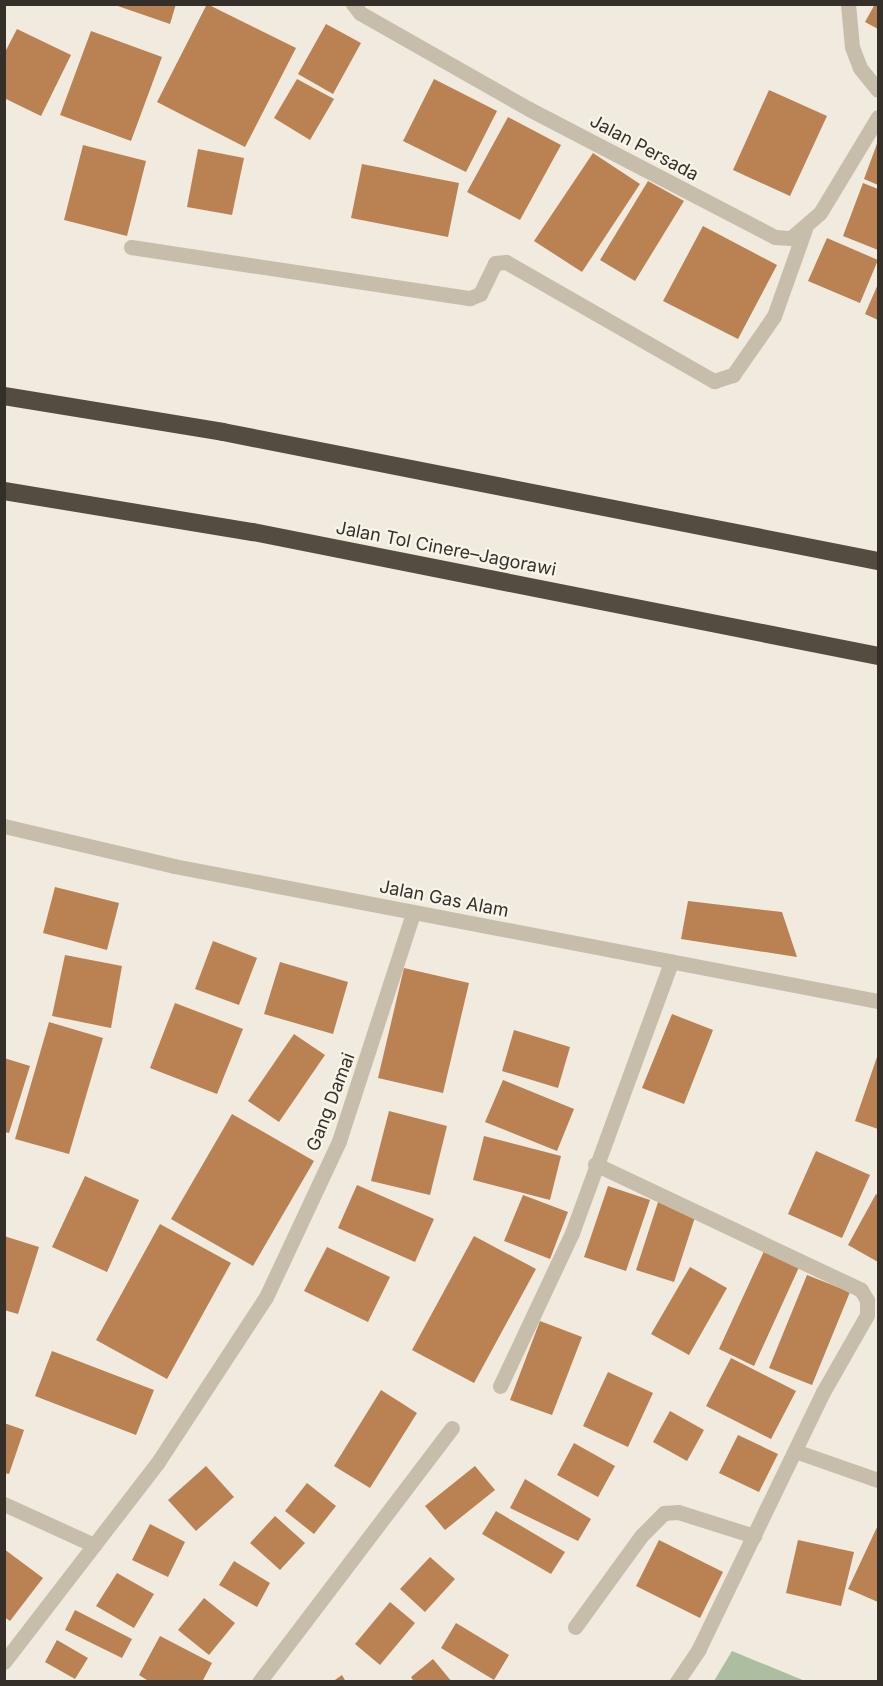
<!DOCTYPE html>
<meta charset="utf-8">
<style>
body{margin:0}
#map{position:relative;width:883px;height:1686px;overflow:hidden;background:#f0ebde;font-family:Inter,sans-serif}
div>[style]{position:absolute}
.green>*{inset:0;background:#adbd9f}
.building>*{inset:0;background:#ba8152}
.minor>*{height:15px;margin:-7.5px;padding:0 7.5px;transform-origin:7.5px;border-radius:7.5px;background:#c7bdab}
.highway>*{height:18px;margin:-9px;padding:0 9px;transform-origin:9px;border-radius:9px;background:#554c41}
span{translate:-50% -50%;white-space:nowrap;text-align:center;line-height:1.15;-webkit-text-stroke:4.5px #f8f4e9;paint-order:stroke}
.street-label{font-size:18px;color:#352f29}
.frame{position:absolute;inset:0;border:6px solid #352f29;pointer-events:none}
</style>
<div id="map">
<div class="green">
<i style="clip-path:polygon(732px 1651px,805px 1681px,714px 1681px)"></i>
</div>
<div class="building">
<i style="clip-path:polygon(112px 4px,176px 4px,170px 24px)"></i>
<i style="clip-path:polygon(207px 4px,296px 48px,245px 147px,157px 102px)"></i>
<i style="clip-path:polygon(875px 4px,878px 4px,878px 29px,865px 22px)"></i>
<i style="clip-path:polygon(326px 24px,361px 43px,333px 94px,298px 74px)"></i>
<i style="clip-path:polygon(17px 29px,71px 55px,41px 116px,4px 98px,4px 54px)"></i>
<i style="clip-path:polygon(91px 31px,162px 57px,131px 141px,60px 115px)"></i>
<i style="clip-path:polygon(297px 79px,334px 99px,310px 140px,274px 118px)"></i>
<i style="clip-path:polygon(434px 79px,497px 111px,466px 172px,403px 141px)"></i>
<i style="clip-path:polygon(769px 90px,827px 116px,790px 196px,733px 170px)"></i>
<i style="clip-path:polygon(508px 117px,561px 145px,520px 220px,467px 192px)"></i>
<i style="clip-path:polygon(878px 141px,878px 185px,864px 179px)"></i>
<i style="clip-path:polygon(83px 145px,146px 161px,127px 236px,64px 220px)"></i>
<i style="clip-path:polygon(198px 149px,244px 158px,232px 215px,187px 207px)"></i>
<i style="clip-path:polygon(593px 153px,640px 184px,582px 272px,534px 241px)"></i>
<i style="clip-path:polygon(362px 164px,459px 183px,448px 237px,351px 218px)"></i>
<i style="clip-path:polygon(648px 181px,684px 201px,635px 281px,600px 260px)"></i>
<i style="clip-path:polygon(863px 183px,878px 189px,878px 250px,843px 236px)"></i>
<i style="clip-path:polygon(703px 226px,777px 265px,738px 339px,663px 301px)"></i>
<i style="clip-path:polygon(827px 238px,878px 260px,860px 303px,808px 281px)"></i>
<i style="clip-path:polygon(878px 284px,878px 320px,865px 314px)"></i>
<i style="clip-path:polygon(55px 887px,119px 903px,107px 950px,43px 933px)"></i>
<i style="clip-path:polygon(688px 901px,782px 912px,797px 957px,681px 939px)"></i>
<i style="clip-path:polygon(213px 941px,257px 958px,239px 1005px,195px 989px)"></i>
<i style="clip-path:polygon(65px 955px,122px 966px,111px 1028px,52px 1016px)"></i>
<i style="clip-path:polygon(280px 962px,348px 982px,333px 1034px,264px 1014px)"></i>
<i style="clip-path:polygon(404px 968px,469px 983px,443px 1093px,378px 1078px)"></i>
<i style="clip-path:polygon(175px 1003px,243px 1029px,217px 1094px,150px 1068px)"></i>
<i style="clip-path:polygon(672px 1014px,713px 1030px,684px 1104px,642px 1088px)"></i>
<i style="clip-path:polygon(49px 1022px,103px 1038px,69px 1154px,15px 1139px)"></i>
<i style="clip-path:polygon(514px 1030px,570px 1047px,558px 1088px,502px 1071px)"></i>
<i style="clip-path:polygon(294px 1034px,325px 1055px,279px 1122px,248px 1101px)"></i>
<i style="clip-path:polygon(878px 1054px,878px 1129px,855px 1121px)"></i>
<i style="clip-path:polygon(4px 1058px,30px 1066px,9px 1133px,4px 1132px)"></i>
<i style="clip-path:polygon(503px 1080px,574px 1109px,557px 1151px,485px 1122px)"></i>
<i style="clip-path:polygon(389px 1111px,447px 1126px,430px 1195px,371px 1181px)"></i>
<i style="clip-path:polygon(232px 1114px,314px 1161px,253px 1266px,171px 1219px)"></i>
<i style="clip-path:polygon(484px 1136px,561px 1156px,550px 1200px,473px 1180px)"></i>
<i style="clip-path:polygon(816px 1151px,870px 1175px,842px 1238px,788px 1214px)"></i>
<i style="clip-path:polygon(85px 1176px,139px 1200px,107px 1272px,52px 1247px)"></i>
<i style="clip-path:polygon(357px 1185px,434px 1219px,415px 1262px,338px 1228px)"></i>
<i style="clip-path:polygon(608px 1186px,650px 1200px,626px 1271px,584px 1257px)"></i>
<i style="clip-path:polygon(876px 1194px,878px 1196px,878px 1262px,848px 1245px)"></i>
<i style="clip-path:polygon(523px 1195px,568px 1212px,550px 1259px,504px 1241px)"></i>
<i style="clip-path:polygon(659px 1199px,697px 1211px,674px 1282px,636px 1270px)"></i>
<i style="clip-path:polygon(160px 1224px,231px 1263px,167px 1379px,96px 1340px)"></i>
<i style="clip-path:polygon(4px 1236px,39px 1247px,18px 1314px,4px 1310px)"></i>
<i style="clip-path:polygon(474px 1236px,536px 1269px,474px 1383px,412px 1350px)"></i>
<i style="clip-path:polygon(327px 1247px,390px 1277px,368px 1322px,304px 1291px)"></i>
<i style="clip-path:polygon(765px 1249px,800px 1265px,754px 1366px,719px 1349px)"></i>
<i style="clip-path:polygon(690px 1267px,727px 1288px,689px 1355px,651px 1334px)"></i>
<i style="clip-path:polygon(807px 1275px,850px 1292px,812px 1385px,769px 1368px)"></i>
<i style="clip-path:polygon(540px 1321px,582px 1337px,552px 1415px,510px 1400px)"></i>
<i style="clip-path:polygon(52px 1351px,154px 1390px,136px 1435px,35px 1396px)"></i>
<i style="clip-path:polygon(731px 1358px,796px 1391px,771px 1439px,706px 1406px)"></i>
<i style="clip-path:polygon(608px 1372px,653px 1393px,628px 1447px,583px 1426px)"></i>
<i style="clip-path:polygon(381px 1390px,417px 1413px,370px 1488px,334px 1466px)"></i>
<i style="clip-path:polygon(670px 1411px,704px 1430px,687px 1461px,653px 1442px)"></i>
<i style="clip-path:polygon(4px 1423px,24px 1430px,9px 1474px,4px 1473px)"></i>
<i style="clip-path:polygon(738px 1435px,778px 1454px,759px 1492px,719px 1473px)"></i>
<i style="clip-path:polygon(574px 1443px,615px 1466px,598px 1497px,557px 1475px)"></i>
<i style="clip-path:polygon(206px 1466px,234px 1497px,196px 1531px,168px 1500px)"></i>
<i style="clip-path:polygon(475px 1466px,495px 1490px,445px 1530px,425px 1506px)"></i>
<i style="clip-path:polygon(525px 1479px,591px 1519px,578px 1541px,510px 1508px)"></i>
<i style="clip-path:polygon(307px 1483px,336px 1506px,314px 1534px,285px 1511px)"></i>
<i style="clip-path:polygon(496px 1511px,565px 1552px,551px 1574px,482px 1534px)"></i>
<i style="clip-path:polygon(275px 1516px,305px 1543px,280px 1570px,250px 1543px)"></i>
<i style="clip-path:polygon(150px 1524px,185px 1542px,168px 1577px,132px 1560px)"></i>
<i style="clip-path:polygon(878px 1525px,878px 1602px,848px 1589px)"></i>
<i style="clip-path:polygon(659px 1540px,723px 1572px,700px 1618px,636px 1586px)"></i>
<i style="clip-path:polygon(798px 1540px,854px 1552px,841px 1606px,786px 1593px)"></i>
<i style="clip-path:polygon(4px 1549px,43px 1578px,10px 1621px,4px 1617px)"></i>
<i style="clip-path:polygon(430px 1557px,455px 1579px,425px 1612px,400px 1589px)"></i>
<i style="clip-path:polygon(234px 1561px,270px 1583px,257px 1607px,219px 1585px)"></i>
<i style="clip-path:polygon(117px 1573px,154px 1594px,134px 1628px,96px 1606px)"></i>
<i style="clip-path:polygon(204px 1598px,235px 1623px,209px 1655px,178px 1630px)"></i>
<i style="clip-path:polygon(390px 1602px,415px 1623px,380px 1665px,355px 1644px)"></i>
<i style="clip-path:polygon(75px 1610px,132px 1639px,122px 1658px,65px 1630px)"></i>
<i style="clip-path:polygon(456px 1623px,509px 1655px,494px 1680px,441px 1648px)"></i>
<i style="clip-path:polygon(160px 1636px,212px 1663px,202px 1682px,150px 1682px,139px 1675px)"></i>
<i style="clip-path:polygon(57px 1640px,88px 1658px,75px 1679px,45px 1662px)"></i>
<i style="clip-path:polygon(433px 1659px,452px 1682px,414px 1682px,411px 1677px)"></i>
<i style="clip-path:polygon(342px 1675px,346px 1682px,332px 1682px)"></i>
</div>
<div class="minor">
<i style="left:353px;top:4px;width:11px;rotate:52deg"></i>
<i style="left:360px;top:13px;width:194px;rotate:29.6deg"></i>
<i style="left:529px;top:109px;width:277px;rotate:27.5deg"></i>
<i style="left:775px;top:237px;width:16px;rotate:4deg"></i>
<i style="left:791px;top:238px;width:38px;rotate:-41deg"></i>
<i style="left:820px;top:213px;width:112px;rotate:-58.9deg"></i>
<i style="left:848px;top:4px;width:43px;rotate:84.7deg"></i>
<i style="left:852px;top:47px;width:22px;rotate:69deg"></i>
<i style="left:860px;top:68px;width:28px;rotate:51deg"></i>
<i style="left:131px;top:247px;width:343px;rotate:8.6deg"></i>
<i style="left:470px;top:298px;width:11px;rotate:-22deg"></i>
<i style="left:480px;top:294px;width:34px;rotate:-64deg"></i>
<i style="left:495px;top:263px;width:11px;rotate:-5deg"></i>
<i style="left:506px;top:262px;width:240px;rotate:29.8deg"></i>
<i style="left:714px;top:381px;width:20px;rotate:-18deg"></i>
<i style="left:733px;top:375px;width:72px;rotate:-55.2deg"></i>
<i style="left:774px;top:316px;width:92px;rotate:-70.4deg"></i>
<i style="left:4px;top:826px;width:175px;rotate:13.2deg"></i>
<i style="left:174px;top:866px;width:717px;rotate:10.86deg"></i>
<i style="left:595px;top:1164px;width:294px;rotate:25.3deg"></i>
<i style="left:861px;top:1290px;width:12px;rotate:59deg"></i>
<i style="left:867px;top:1300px;width:15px;rotate:90deg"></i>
<i style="left:867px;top:1315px;width:89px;rotate:119.7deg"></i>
<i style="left:823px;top:1392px;width:285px;rotate:115.8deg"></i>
<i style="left:699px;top:1649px;width:40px;rotate:124deg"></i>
<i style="left:500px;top:1386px;width:169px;rotate:-64.8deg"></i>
<i style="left:572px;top:1233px;width:289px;rotate:-69.9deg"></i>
<i style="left:795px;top:1451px;width:88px;rotate:19.3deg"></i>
<i style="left:4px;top:1504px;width:99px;rotate:24.5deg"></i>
<i style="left:575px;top:1627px;width:112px;rotate:-54deg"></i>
<i style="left:641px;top:1536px;width:33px;rotate:-45deg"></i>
<i style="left:664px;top:1513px;width:14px;rotate:-4deg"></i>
<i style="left:678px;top:1512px;width:80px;rotate:17.5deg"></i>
<i style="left:4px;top:1662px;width:252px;rotate:-52.4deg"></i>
<i style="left:158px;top:1462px;width:197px;rotate:-56.8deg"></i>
<i style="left:266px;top:1297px;width:172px;rotate:-64.9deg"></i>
<i style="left:339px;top:1141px;width:240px;rotate:-72deg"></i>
<i style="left:259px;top:1682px;width:319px;rotate:-52.8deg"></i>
</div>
<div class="highway">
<i style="left:4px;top:396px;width:222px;rotate:9.3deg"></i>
<i style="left:223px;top:432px;width:668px;rotate:11.14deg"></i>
<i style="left:4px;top:491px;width:252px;rotate:9.4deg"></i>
<i style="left:253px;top:532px;width:637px;rotate:11.22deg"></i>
</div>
<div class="street-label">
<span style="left:644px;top:148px;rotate:28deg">Jalan Persada</span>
<span style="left:446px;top:549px;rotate:11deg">Jalan Tol Cinere–Jagorawi</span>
<span style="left:444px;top:899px;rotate:11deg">Jalan Gas Alam</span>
<span style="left:331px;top:1102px;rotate:-69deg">Gang Damai</span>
</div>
<div class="frame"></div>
</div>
